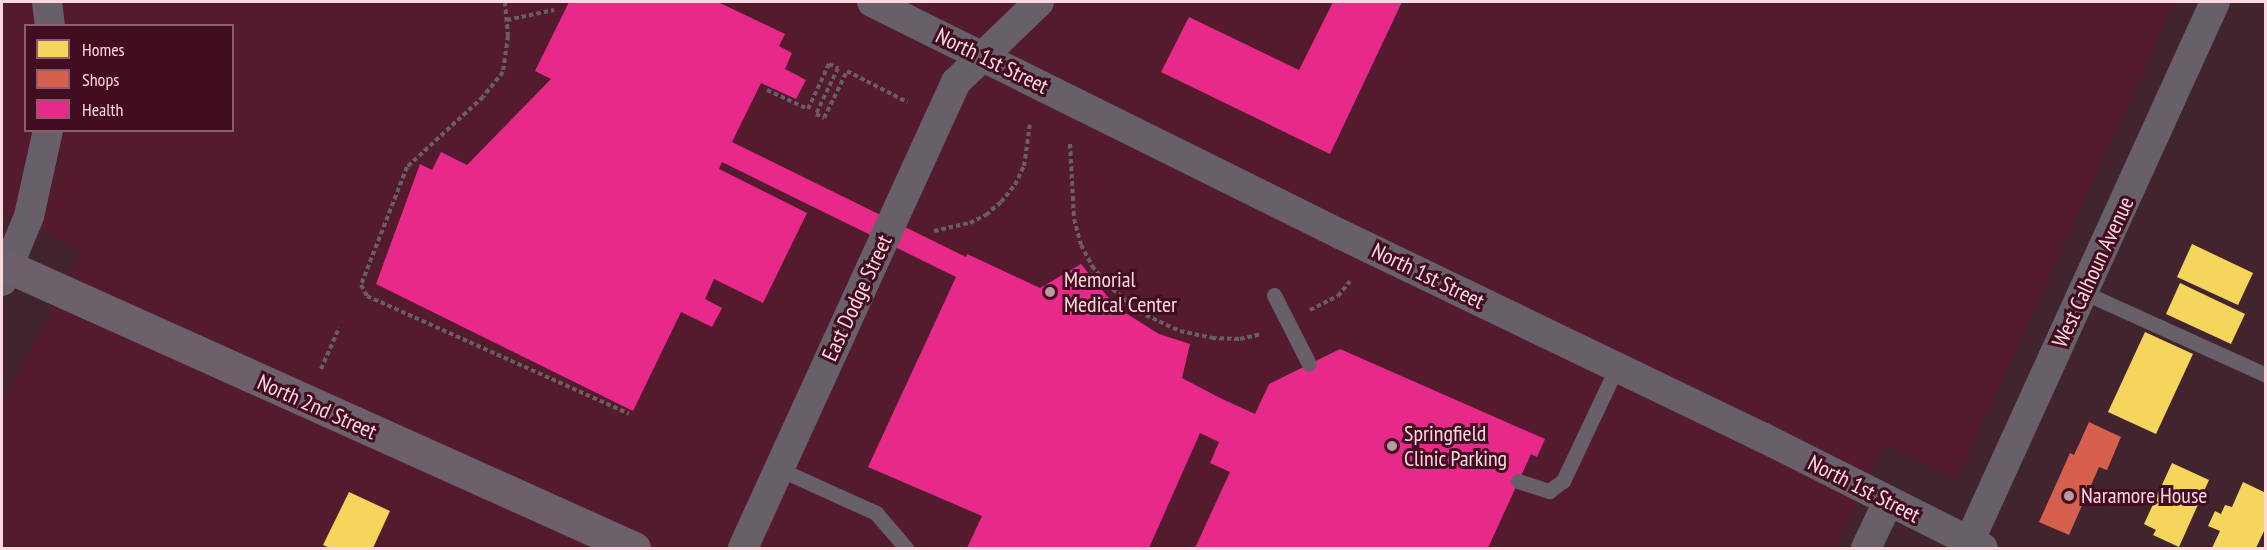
<!DOCTYPE html>
<style>
body{margin:0}
#map{position:relative;width:2267px;height:550px;overflow:hidden;background:#41242e;font-family:"PT Sans Narrow",sans-serif}
div>[style]{position:absolute}
.built>*{inset:0;background:#541b2f}
.homes>*{inset:0;background:#f6d55c}
.shops>*{inset:0;background:#d6604d}
.health>*{inset:0;background:#e7298a}
.path>*{height:4px;margin-top:-2px;transform-origin:0;background:repeating-linear-gradient(90deg,#695e65 0 4.5px,transparent 0 7.5px)}
.service>*{height:15px;margin:-7.5px;padding:0 7.5px;transform-origin:7.5px;border-radius:7.5px;background:#676069}
.minor>*{height:30px;margin:-15px;padding:0 15px;transform-origin:15px;border-radius:15px;background:#676069}
.secondary>*{height:33px;margin:-16.5px;padding:0 16.5px;transform-origin:16.5px;border-radius:16.5px;background:#6c606a}
.dots>*{width:16px;height:16px;translate:-50% -50%;box-sizing:border-box;border:3px solid #420d20;border-radius:50%}
span{translate:-50% -50%;white-space:nowrap;text-align:center;line-height:1.15;-webkit-text-stroke:6px #420d20;paint-order:stroke}
.street-label{font-size:22px;color:#fcd8e1}
.poi-label{font-size:22px;color:#fcd8e1}
.left{translate:0 -50%;text-align:left}
.frame{position:absolute;inset:0;border:3px solid #fcd8e1;pointer-events:none}
.legend{position:absolute;left:24px;top:24px;width:210px;height:108px;box-sizing:border-box;background:#420d20;border:2px solid #8c5e6d;margin:0;padding:8px 10px;list-style:none;font-size:18px;color:#fcd8e1}
.legend li{display:flex;align-items:center;gap:12px;height:30px}
.legend b{width:30px;border:2px solid #8c5e6d}
</style>
<div id="map">
<div class="built">
<i style="clip-path:polygon(evenodd,2px 2px,2175px 2px,1957px 479px,1885px 445px,1835px 548px,2px 548px,2px 403px,81px 251px,2px 213px,2px 2px,26px 26px,232px 26px,232px 130px,26px 130px,26px 26px)"></i>
</div>
<div class="homes">
<i style="clip-path:polygon(2192px 244px,2253px 273px,2238px 305px,2177px 277px)"></i>
<i style="clip-path:polygon(2180px 283px,2245px 314px,2231px 344px,2166px 314px)"></i>
<i style="clip-path:polygon(2145px 332px,2193px 354px,2156px 434px,2108px 412px)"></i>
<i style="clip-path:polygon(2172px 463px,2209px 480px,2179px 547px,2153px 535px,2156px 530px,2144px 524px)"></i>
<i style="clip-path:polygon(2243px 482px,2266px 493px,2266px 527px,2256px 548px,2212px 548px,2220px 531px,2208px 526px,2215px 511px,2221px 514px,2225px 505px,2232px 507px)"></i>
<i style="clip-path:polygon(349px 492px,390px 511px,373px 548px,330px 548px,323px 545px)"></i>
</div>
<div class="shops">
<i style="clip-path:polygon(2089px 422px,2121px 437px,2107px 470px,2099px 467px,2069px 535px,2039px 522px,2070px 453px,2074px 455px)"></i>
</div>
<div class="health">
<i style="clip-path:polygon(569px 2px,718px 2px,785px 34px,779px 46px,792px 53px,785px 69px,806px 80px,796px 99px,761px 83px,732px 142px,966px 257px,967px 254px,1040px 288px,1081px 264px,1116px 307px,1159px 334px,1190px 344px,1182px 378px,1220px 398px,1255px 414px,1269px 384px,1340px 349px,1545px 439px,1537px 457px,1531px 454px,1488px 548px,1195px 548px,1230px 472px,1210px 463px,1219px 442px,1200px 433px,1149px 548px,967px 548px,982px 516px,868px 467px,956px 277px,722px 162px,719px 169px,807px 213px,763px 303px,714px 279px,705px 299px,722px 308px,712px 327px,681px 312px,633px 411px,376px 284px,420px 164px,432px 170px,441px 152px,467px 165px,551px 79px,535px 71px)"></i>
<i style="clip-path:polygon(1333px 2px,1402px 2px,1330px 154px,1161px 72px,1189px 17px,1299px 70px)"></i>
</div>
<div class="path">
<i style="left:505px;top:2px;width:34px;rotate:85deg"></i>
<i style="left:508px;top:36px;width:36px;rotate:98deg"></i>
<i style="left:503px;top:72px;width:32px;rotate:129deg"></i>
<i style="left:483px;top:97px;width:103px;rotate:137.4deg"></i>
<i style="left:407px;top:167px;width:127px;rotate:111.3deg"></i>
<i style="left:361px;top:285px;width:13px;rotate:61deg"></i>
<i style="left:367px;top:296px;width:287px;rotate:24.2deg"></i>
<i style="left:507px;top:20px;width:48px;rotate:-12deg"></i>
<i style="left:767px;top:90px;width:45px;rotate:24.9deg"></i>
<i style="left:808px;top:109px;width:50px;rotate:-65deg"></i>
<i style="left:829px;top:64px;width:10px;rotate:24deg"></i>
<i style="left:838px;top:68px;width:51px;rotate:115.6deg"></i>
<i style="left:816px;top:114px;width:9px;rotate:27deg"></i>
<i style="left:824px;top:118px;width:52px;rotate:-63.9deg"></i>
<i style="left:847px;top:71px;width:68px;rotate:27.3deg"></i>
<i style="left:1070px;top:144px;width:75px;rotate:86.9deg"></i>
<i style="left:1074px;top:219px;width:27px;rotate:75deg"></i>
<i style="left:1081px;top:245px;width:24px;rotate:62deg"></i>
<i style="left:1092px;top:266px;width:23px;rotate:50deg"></i>
<i style="left:1107px;top:284px;width:43px;rotate:41.2deg"></i>
<i style="left:1139px;top:312px;width:45px;rotate:24.9deg"></i>
<i style="left:1180px;top:331px;width:33px;rotate:12deg"></i>
<i style="left:1212px;top:338px;width:28px;rotate:2deg"></i>
<i style="left:1240px;top:339px;width:22px;rotate:-13deg"></i>
<i style="left:934px;top:231px;width:37px;rotate:-13deg"></i>
<i style="left:970px;top:223px;width:18px;rotate:-27deg"></i>
<i style="left:986px;top:215px;width:20px;rotate:-41deg"></i>
<i style="left:1001px;top:202px;width:22px;rotate:-51deg"></i>
<i style="left:1015px;top:185px;width:21px;rotate:-65deg"></i>
<i style="left:1024px;top:166px;width:42px;rotate:-81.9deg"></i>
<i style="left:1310px;top:310px;width:31px;rotate:-27deg"></i>
<i style="left:1338px;top:296px;width:19px;rotate:-51deg"></i>
<i style="left:321px;top:369px;width:45px;rotate:-66.3deg"></i>
</div>
<div class="service">
<i style="left:2083px;top:292px;width:201px;rotate:24.4deg"></i>
<i style="left:1274px;top:295px;width:77px;rotate:63.1deg"></i>
<i style="left:779px;top:469px;width:107px;rotate:24.4deg"></i>
<i style="left:876px;top:513px;width:46px;rotate:49.4deg"></i>
<i style="left:1518px;top:481px;width:33px;rotate:18deg"></i>
<i style="left:1549px;top:491px;width:17px;rotate:-36deg"></i>
<i style="left:1563px;top:481px;width:126px;rotate:-64.7deg"></i>
</div>
<div class="minor">
<i style="left:47px;top:2px;width:24px;rotate:83deg"></i>
<i style="left:872px;top:2px;width:522px;rotate:26.37deg"></i>
<i style="left:1340px;top:234px;width:468px;rotate:25.7deg"></i>
<i style="left:1762px;top:437px;width:247px;rotate:26.7deg"></i>
<i style="left:2px;top:281px;width:70px;rotate:-67.4deg"></i>
<i style="left:29px;top:216px;width:88px;rotate:-77.5deg"></i>
<i style="left:1969px;top:542px;width:593px;rotate:-65.51deg"></i>
<i style="left:743px;top:548px;width:512px;rotate:-65.44deg"></i>
<i style="left:956px;top:82px;width:115px;rotate:-43.9deg"></i>
<i style="left:1866px;top:548px;width:51px;rotate:-64.4deg"></i>
</div>
<div class="secondary">
<i style="left:2px;top:264px;width:693px;rotate:24.2deg"></i>
</div>
<div class="dots">
<i style="left:1050px;top:292px;background:#bb99a2"></i>
<i style="left:1392px;top:446px;background:#bb99a2"></i>
<i style="left:2069px;top:496px;background:#bb99a2"></i>
</div>
<div class="street-label">
<span style="left:992px;top:61px;rotate:26deg">North 1st Street</span>
<span style="left:2093px;top:272px;rotate:-65deg">West Calhoun Avenue</span>
<span style="left:1428px;top:276px;rotate:26deg">North 1st Street</span>
<span style="left:857px;top:298px;rotate:-65deg">East Dodge Street</span>
<span style="left:317px;top:407px;rotate:24deg">North 2nd Street</span>
<span style="left:1864px;top:489px;rotate:27deg">North 1st Street</span>
</div>
<div class="poi-label">
<span class="left" style="left:1064px;top:292px">Memorial<br>Medical Center</span>
<span class="left" style="left:1404px;top:446px">Springfield<br>Clinic Parking</span>
<span class="left" style="left:2081px;top:496px">Naramore House</span>
</div>
<div class="frame"></div>
<ul class="legend">
<li><b style="height:16px;background:#f6d55c"></b>Homes</li>
<li><b style="height:16px;background:#d6604d"></b>Shops</li>
<li><b style="height:16px;background:#e7298a"></b>Health</li>
</ul>
</div>
